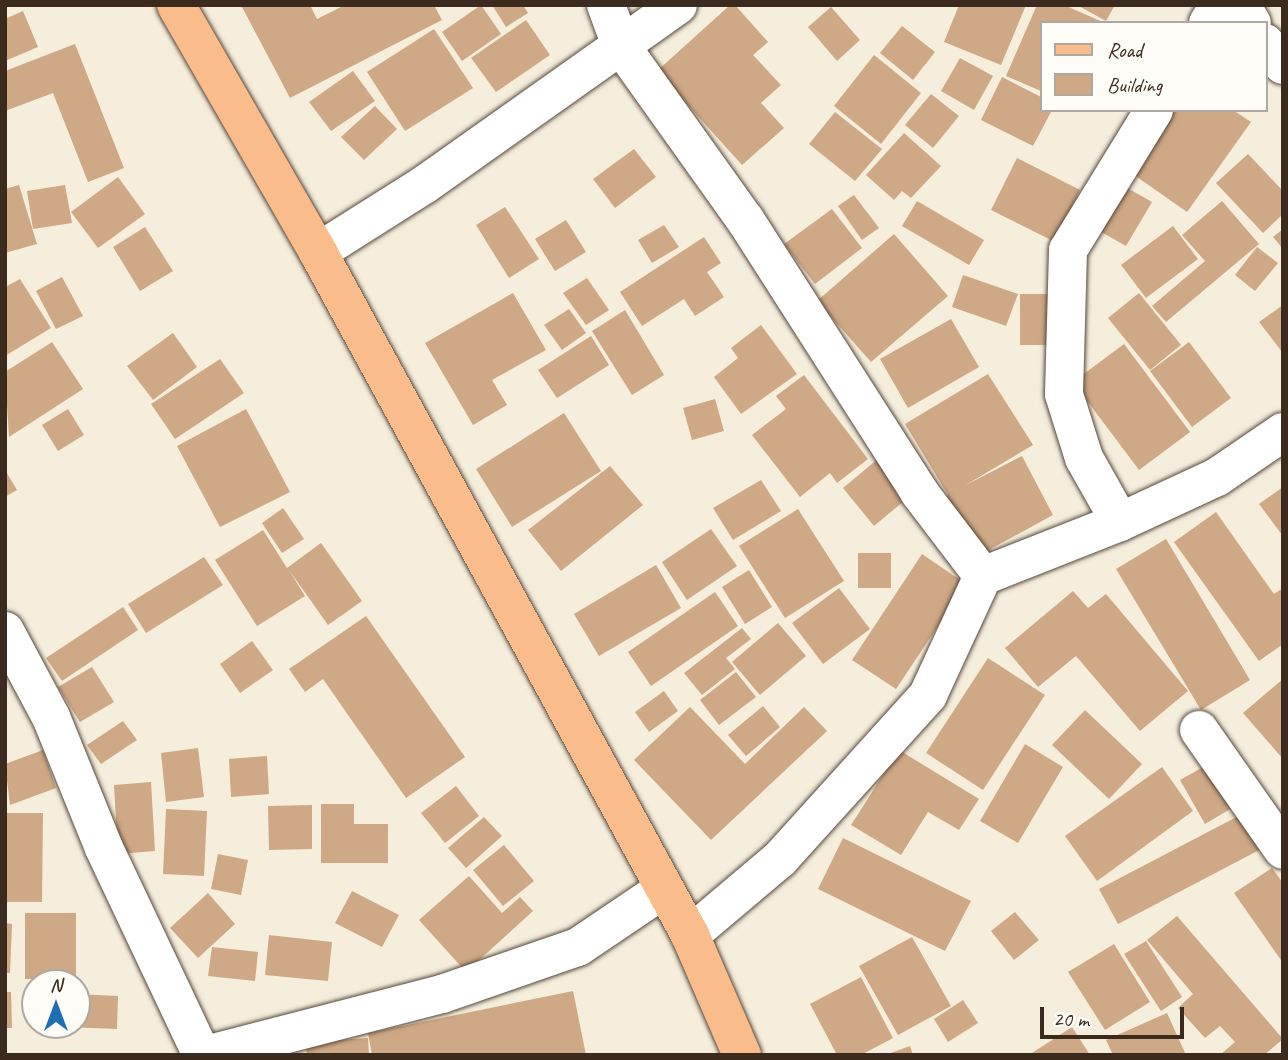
<!DOCTYPE html>
<style>
body{margin:0}
#map{position:relative;width:1288px;height:1060px;overflow:hidden;background:#f5eedc;font-family:Caveat,sans-serif}
div>[style]{position:absolute}
.building>*{inset:0;background:#cfa885}
.roads{filter:drop-shadow(0 0 2px #57473a) drop-shadow(0 0 2px #57473a)}
.minor>*{height:38px;margin:-19px;padding:0 19px;transform-origin:19px;border-radius:19px;background:#fff}
.major>*{height:38px;margin:-19px;padding:0 19px;transform-origin:19px;border-radius:19px;background:#f9bc8a}
span{translate:-50% -50%;white-space:nowrap;text-align:center;line-height:1.15;-webkit-text-stroke:5px #fdfcf7;paint-order:stroke}
.frame{position:absolute;inset:0;border:7px solid #3b2a1e;pointer-events:none}
.legend{position:absolute;left:1040px;top:21px;width:228px;height:91px;box-sizing:border-box;background:#fdfcf7;border:2px solid #afa8a0;margin:0;padding:9px 12px;list-style:none;font-size:21px;color:#3b2a1e}
.legend li{display:flex;align-items:center;gap:14px;height:35px}
.legend b{width:35px;border:2px solid #afa8a0}
.north{position:absolute;left:21px;top:969px;width:70px;height:70px;box-sizing:border-box;background:#fdfcf7;border:2px solid #afa8a0;border-radius:50%;rotate:0deg;font-size:19px;font-weight:700;line-height:28px;text-align:center;color:#3b2a1e}
.north::after{content:'';display:block;margin:auto;width:24px;height:32px;background:#1f6fb2;clip-path:polygon(50% 0,100% 100%,50% 72%,0 100%)}
.scale{position:absolute;left:1040px;top:1007px;width:144px;height:32px;box-sizing:border-box;border:4px solid #3b2a1e;border-top:0;padding-left:9px;font-size:21px;line-height:24px;white-space:nowrap;color:#3b2a1e;-webkit-text-stroke:5px #fdfcf7;paint-order:stroke}
</style>
<div id="map">
<div class="building">
<i style="clip-path:polygon(241px 5px,310px 5px,317px 19px,345px 5px,434px 5px,442px 20px,290px 98px)"></i>
<i style="clip-path:polygon(481px 5px,501px 34px,462px 61px,442px 32px)"></i>
<i style="clip-path:polygon(492px 5px,523px 5px,528px 13px,506px 27px)"></i>
<i style="clip-path:polygon(730px 5px,735px 5px,768px 42px,753px 55px,781px 85px,761px 103px,784px 128px,742px 165px,657px 71px)"></i>
<i style="clip-path:polygon(959px 5px,1026px 5px,1001px 65px,944px 42px)"></i>
<i style="clip-path:polygon(1037px 5px,1064px 5px,1105px 23px,1041px 23px,1041px 91px,1006px 76px)"></i>
<i style="clip-path:polygon(1077px 5px,1115px 5px,1106px 21px)"></i>
<i style="clip-path:polygon(831px 7px,860px 40px,837px 61px,808px 27px)"></i>
<i style="clip-path:polygon(23px 11px,38px 47px,5px 61px,5px 19px)"></i>
<i style="clip-path:polygon(526px 20px,550px 55px,496px 92px,471px 58px)"></i>
<i style="clip-path:polygon(902px 26px,935px 52px,913px 80px,880px 53px)"></i>
<i style="clip-path:polygon(434px 29px,473px 88px,405px 131px,367px 72px)"></i>
<i style="clip-path:polygon(75px 44px,124px 168px,88px 182px,53px 93px,5px 111px,5px 71px)"></i>
<i style="clip-path:polygon(874px 55px,921px 93px,881px 144px,834px 106px)"></i>
<i style="clip-path:polygon(960px 58px,993px 76px,974px 110px,941px 91px)"></i>
<i style="clip-path:polygon(353px 71px,375px 101px,331px 131px,309px 102px)"></i>
<i style="clip-path:polygon(1002px 77px,1041px 97px,1041px 110px,1052px 110px,1033px 146px,981px 120px)"></i>
<i style="clip-path:polygon(931px 94px,959px 116px,933px 148px,905px 125px)"></i>
<i style="clip-path:polygon(375px 106px,397px 129px,364px 160px,341px 137px)"></i>
<i style="clip-path:polygon(1174px 110px,1233px 110px,1251px 122px,1187px 212px,1130px 172px)"></i>
<i style="clip-path:polygon(835px 112px,882px 149px,855px 181px,809px 144px)"></i>
<i style="clip-path:polygon(904px 133px,941px 166px,911px 198px,902px 191px,894px 200px,866px 175px)"></i>
<i style="clip-path:polygon(634px 149px,656px 177px,615px 208px,593px 179px)"></i>
<i style="clip-path:polygon(1248px 154px,1283px 191px,1283px 214px,1263px 233px,1216px 183px)"></i>
<i style="clip-path:polygon(1017px 158px,1080px 190px,1055px 242px,991px 210px)"></i>
<i style="clip-path:polygon(118px 177px,145px 214px,98px 248px,71px 212px)"></i>
<i style="clip-path:polygon(19px 185px,37px 244px,5px 253px,5px 189px)"></i>
<i style="clip-path:polygon(65px 185px,72px 223px,33px 229px,27px 191px)"></i>
<i style="clip-path:polygon(1122px 185px,1152px 202px,1126px 246px,1096px 229px)"></i>
<i style="clip-path:polygon(854px 195px,879px 228px,862px 240px,838px 206px)"></i>
<i style="clip-path:polygon(917px 201px,984px 240px,969px 265px,902px 226px)"></i>
<i style="clip-path:polygon(1222px 201px,1259px 244px,1166px 322px,1152px 306px,1205px 261px,1182px 235px)"></i>
<i style="clip-path:polygon(505px 207px,539px 259px,509px 278px,476px 225px)"></i>
<i style="clip-path:polygon(832px 209px,862px 248px,815px 284px,784px 244px)"></i>
<i style="clip-path:polygon(566px 220px,586px 252px,555px 271px,535px 239px)"></i>
<i style="clip-path:polygon(664px 225px,679px 247px,652px 263px,638px 240px)"></i>
<i style="clip-path:polygon(1173px 226px,1198px 259px,1146px 298px,1121px 265px)"></i>
<i style="clip-path:polygon(145px 227px,173px 271px,140px 291px,113px 247px)"></i>
<i style="clip-path:polygon(1283px 229px,1283px 249px,1273px 237px)"></i>
<i style="clip-path:polygon(894px 234px,948px 296px,871px 362px,817px 301px)"></i>
<i style="clip-path:polygon(704px 237px,721px 263px,707px 272px,724px 297px,695px 316px,684px 299px,642px 326px,620px 292px)"></i>
<i style="clip-path:polygon(1257px 247px,1278px 263px,1255px 291px,1235px 275px)"></i>
<i style="clip-path:polygon(963px 275px,1018px 294px,1006px 326px,952px 307px)"></i>
<i style="clip-path:polygon(62px 277px,83px 316px,56px 329px,36px 291px)"></i>
<i style="clip-path:polygon(587px 278px,609px 310px,586px 325px,563px 293px)"></i>
<i style="clip-path:polygon(20px 279px,51px 328px,5px 356px,5px 287px)"></i>
<i style="clip-path:polygon(513px 293px,546px 350px,492px 380px,507px 405px,473px 425px,425px 343px)"></i>
<i style="clip-path:polygon(1139px 293px,1181px 345px,1150px 370px,1108px 318px)"></i>
<i style="clip-path:polygon(1020px 294px,1058px 294px,1058px 345px,1020px 345px)"></i>
<i style="clip-path:polygon(1283px 305px,1283px 353px,1259px 322px)"></i>
<i style="clip-path:polygon(569px 309px,586px 333px,562px 350px,544px 325px)"></i>
<i style="clip-path:polygon(625px 310px,664px 375px,632px 395px,592px 331px)"></i>
<i style="clip-path:polygon(951px 319px,979px 367px,908px 408px,880px 359px)"></i>
<i style="clip-path:polygon(761px 325px,797px 374px,741px 414px,714px 377px,738px 358px,731px 348px)"></i>
<i style="clip-path:polygon(173px 333px,197px 367px,153px 400px,127px 366px)"></i>
<i style="clip-path:polygon(591px 336px,609px 365px,557px 398px,538px 370px)"></i>
<i style="clip-path:polygon(52px 342px,83px 389px,9px 437px,5px 372px)"></i>
<i style="clip-path:polygon(1189px 342px,1231px 398px,1192px 427px,1150px 371px)"></i>
<i style="clip-path:polygon(1124px 344px,1190px 432px,1139px 470px,1073px 382px)"></i>
<i style="clip-path:polygon(220px 359px,244px 393px,175px 439px,151px 404px)"></i>
<i style="clip-path:polygon(988px 374px,1033px 445px,964px 486px,1022px 456px,1053px 515px,976px 557px,944px 498px,948px 495px,905px 424px)"></i>
<i style="clip-path:polygon(804px 375px,868px 459px,837px 483px,830px 473px,800px 497px,752px 435px,786px 409px,776px 396px)"></i>
<i style="clip-path:polygon(715px 399px,724px 431px,692px 440px,683px 408px)"></i>
<i style="clip-path:polygon(68px 409px,84px 435px,58px 451px,42px 425px)"></i>
<i style="clip-path:polygon(246px 409px,290px 492px,220px 527px,177px 446px)"></i>
<i style="clip-path:polygon(564px 413px,601px 471px,512px 527px,476px 469px)"></i>
<i style="clip-path:polygon(879px 458px,910px 496px,874px 526px,843px 488px)"></i>
<i style="clip-path:polygon(610px 466px,643px 505px,561px 571px,528px 530px)"></i>
<i style="clip-path:polygon(5px 470px,17px 490px,5px 497px)"></i>
<i style="clip-path:polygon(761px 480px,781px 511px,733px 540px,713px 508px)"></i>
<i style="clip-path:polygon(1283px 487px,1283px 536px,1259px 504px)"></i>
<i style="clip-path:polygon(283px 508px,304px 539px,282px 553px,262px 523px)"></i>
<i style="clip-path:polygon(798px 509px,844px 581px,785px 618px,739px 546px)"></i>
<i style="clip-path:polygon(1216px 512px,1274px 594px,1283px 588px,1283px 644px,1259px 661px,1174px 542px)"></i>
<i style="clip-path:polygon(711px 529px,737px 566px,687px 600px,662px 562px)"></i>
<i style="clip-path:polygon(263px 530px,287px 568px,321px 543px,362px 601px,328px 625px,289px 570px,305px 596px,257px 626px,215px 560px)"></i>
<i style="clip-path:polygon(1166px 539px,1250px 680px,1201px 710px,1116px 569px)"></i>
<i style="clip-path:polygon(858px 553px,891px 553px,891px 588px,858px 588px)"></i>
<i style="clip-path:polygon(922px 554px,966px 584px,896px 689px,852px 660px)"></i>
<i style="clip-path:polygon(204px 557px,223px 585px,146px 633px,128px 604px)"></i>
<i style="clip-path:polygon(656px 565px,681px 608px,599px 656px,574px 614px)"></i>
<i style="clip-path:polygon(749px 570px,772px 607px,745px 624px,722px 587px)"></i>
<i style="clip-path:polygon(839px 588px,870px 629px,823px 664px,792px 623px)"></i>
<i style="clip-path:polygon(1073px 591px,1088px 608px,1106px 594px,1188px 691px,1140px 731px,1076px 656px,1038px 687px,1005px 648px)"></i>
<i style="clip-path:polygon(715px 592px,738px 626px,651px 686px,628px 652px)"></i>
<i style="clip-path:polygon(123px 607px,138px 630px,62px 681px,46px 658px)"></i>
<i style="clip-path:polygon(366px 616px,465px 757px,406px 798px,323px 679px,305px 692px,289px 669px)"></i>
<i style="clip-path:polygon(778px 623px,806px 656px,760px 695px,732px 662px)"></i>
<i style="clip-path:polygon(742px 628px,751px 639px,726px 658px,735px 669px,702px 695px,684px 673px)"></i>
<i style="clip-path:polygon(252px 641px,273px 670px,240px 693px,220px 664px)"></i>
<i style="clip-path:polygon(988px 658px,1045px 695px,983px 790px,926px 753px)"></i>
<i style="clip-path:polygon(92px 667px,114px 702px,80px 722px,58px 687px)"></i>
<i style="clip-path:polygon(736px 672px,756px 697px,719px 725px,700px 700px)"></i>
<i style="clip-path:polygon(1283px 679px,1283px 759px,1243px 713px)"></i>
<i style="clip-path:polygon(664px 691px,678px 711px,649px 732px,635px 712px)"></i>
<i style="clip-path:polygon(763px 706px,780px 727px,746px 756px,728px 735px)"></i>
<i style="clip-path:polygon(690px 707px,745px 764px,804px 707px,827px 731px,711px 840px,634px 760px)"></i>
<i style="clip-path:polygon(1085px 710px,1142px 764px,1109px 799px,1052px 745px)"></i>
<i style="clip-path:polygon(123px 721px,137px 740px,101px 764px,87px 745px)"></i>
<i style="clip-path:polygon(1025px 744px,1063px 767px,1018px 843px,980px 821px)"></i>
<i style="clip-path:polygon(198px 748px,204px 797px,166px 802px,161px 753px)"></i>
<i style="clip-path:polygon(43px 750px,56px 788px,10px 805px,5px 764px)"></i>
<i style="clip-path:polygon(899px 750px,979px 799px,959px 830px,928px 812px,901px 855px,851px 825px)"></i>
<i style="clip-path:polygon(267px 756px,269px 794px,231px 797px,229px 759px)"></i>
<i style="clip-path:polygon(1212px 762px,1237px 805px,1205px 824px,1180px 780px)"></i>
<i style="clip-path:polygon(1162px 767px,1193px 811px,1097px 881px,1065px 836px)"></i>
<i style="clip-path:polygon(151px 782px,155px 851px,118px 854px,114px 785px)"></i>
<i style="clip-path:polygon(456px 786px,479px 816px,445px 843px,421px 813px)"></i>
<i style="clip-path:polygon(321px 804px,354px 804px,354px 824px,388px 824px,388px 863px,321px 863px)"></i>
<i style="clip-path:polygon(312px 805px,312px 849px,269px 850px,268px 806px)"></i>
<i style="clip-path:polygon(166px 809px,207px 811px,204px 876px,163px 874px)"></i>
<i style="clip-path:polygon(1246px 812px,1265px 847px,1118px 924px,1099px 889px)"></i>
<i style="clip-path:polygon(5px 813px,43px 813px,42px 902px,5px 902px)"></i>
<i style="clip-path:polygon(484px 817px,502px 836px,466px 868px,448px 848px)"></i>
<i style="clip-path:polygon(843px 838px,971px 901px,945px 951px,818px 889px)"></i>
<i style="clip-path:polygon(504px 845px,534px 881px,503px 906px,473px 870px)"></i>
<i style="clip-path:polygon(218px 854px,248px 860px,241px 895px,211px 889px)"></i>
<i style="clip-path:polygon(1272px 868px,1283px 883px,1283px 963px,1234px 893px)"></i>
<i style="clip-path:polygon(469px 876px,502px 913px,520px 897px,533px 911px,466px 972px,419px 920px)"></i>
<i style="clip-path:polygon(352px 891px,399px 915px,382px 947px,335px 923px)"></i>
<i style="clip-path:polygon(208px 893px,235px 924px,198px 958px,170px 928px)"></i>
<i style="clip-path:polygon(1015px 912px,1039px 940px,1014px 960px,991px 931px)"></i>
<i style="clip-path:polygon(25px 913px,76px 913px,76px 979px,25px 979px)"></i>
<i style="clip-path:polygon(1177px 916px,1283px 1039px,1264px 1055px,1220px 1055px,1235px 1042px,1220px 1026px,1205px 1038px,1178px 1008px,1193px 994px,1147px 940px)"></i>
<i style="clip-path:polygon(5px 923px,12px 924px,10px 973px,5px 973px)"></i>
<i style="clip-path:polygon(269px 935px,332px 942px,328px 981px,265px 975px)"></i>
<i style="clip-path:polygon(912px 937px,951px 1006px,898px 1035px,859px 966px)"></i>
<i style="clip-path:polygon(1146px 941px,1182px 997px,1161px 1011px,1124px 954px)"></i>
<i style="clip-path:polygon(1114px 944px,1150px 1002px,1105px 1030px,1068px 972px)"></i>
<i style="clip-path:polygon(212px 947px,258px 952px,255px 981px,208px 976px)"></i>
<i style="clip-path:polygon(861px 977px,893px 1038px,861px 1055px,837px 1055px,810px 1004px)"></i>
<i style="clip-path:polygon(573px 991px,586px 1055px,372px 1055px,368px 1033px)"></i>
<i style="clip-path:polygon(5px 992px,11px 992px,12px 1028px,5px 1028px)"></i>
<i style="clip-path:polygon(77px 994px,118px 996px,117px 1029px,66px 1027px,77px 1025px)"></i>
<i style="clip-path:polygon(963px 1000px,978px 1023px,948px 1042px,934px 1019px)"></i>
<i style="clip-path:polygon(1167px 1013px,1186px 1055px,1113px 1055px,1106px 1040px)"></i>
<i style="clip-path:polygon(1072px 1027px,1090px 1055px,1029px 1055px)"></i>
<i style="clip-path:polygon(368px 1038px,369px 1055px,307px 1055px,305px 1042px)"></i>
<i style="clip-path:polygon(910px 1046px,913px 1055px,888px 1055px,888px 1054px)"></i>
</div>
<div class="roads">
<div class="minor">
<i style="left:606px;top:5px;width:44px;rotate:69.9deg"></i>
<i style="left:621px;top:46px;width:215px;rotate:54.5deg"></i>
<i style="left:746px;top:221px;width:322px;rotate:57.4deg"></i>
<i style="left:919px;top:492px;width:106px;rotate:52.7deg"></i>
<i style="left:1241px;top:5px;width:21px;rotate:59deg"></i>
<i style="left:1208px;top:23px;width:21px;rotate:-59deg"></i>
<i style="left:1265px;top:43px;width:28px;rotate:51deg"></i>
<i style="left:318px;top:252px;width:125px;rotate:-32.3deg"></i>
<i style="left:424px;top:185px;width:311px;rotate:-35.3deg"></i>
<i style="left:1120px;top:522px;width:73px;rotate:-119.4deg"></i>
<i style="left:1084px;top:458px;width:67px;rotate:-107.4deg"></i>
<i style="left:1064px;top:394px;width:144px;rotate:-88.4deg"></i>
<i style="left:1068px;top:250px;width:164px;rotate:-58.4deg"></i>
<i style="left:5px;top:631px;width:98px;rotate:61.9deg"></i>
<i style="left:51px;top:717px;width:141px;rotate:68deg"></i>
<i style="left:104px;top:848px;width:229px;rotate:64.7deg"></i>
<i style="left:1199px;top:730px;width:146px;rotate:55deg"></i>
<i style="left:690px;top:935px;width:118px;rotate:-40.2deg"></i>
<i style="left:780px;top:859px;width:221px;rotate:-47.9deg"></i>
<i style="left:928px;top:695px;width:131px;rotate:-65.2deg"></i>
<i style="left:983px;top:576px;width:147px;rotate:-21.5deg"></i>
<i style="left:1120px;top:522px;width:107px;rotate:-24.9deg"></i>
<i style="left:1217px;top:477px;width:80px;rotate:-34.3deg"></i>
<i style="left:206px;top:1055px;width:244px;rotate:-14.5deg"></i>
<i style="left:442px;top:994px;width:144px;rotate:-19.1deg"></i>
<i style="left:578px;top:947px;width:104px;rotate:-34deg"></i>
</div>
<div class="major">
<i style="left:176px;top:5px;width:285px;rotate:60.1deg"></i>
<i style="left:318px;top:252px;width:778px;rotate:61.42deg"></i>
<i style="left:690px;top:935px;width:131px;rotate:66.6deg"></i>
</div>
</div>
<div class="frame"></div>
<ul class="legend">
<li><b style="height:9px;background:#f9bc8a"></b>Road</li>
<li><b style="height:19px;background:#cfa885"></b>Building</li>
</ul>
<div class="north">N</div>
<div class="scale">20 m</div>
</div>
